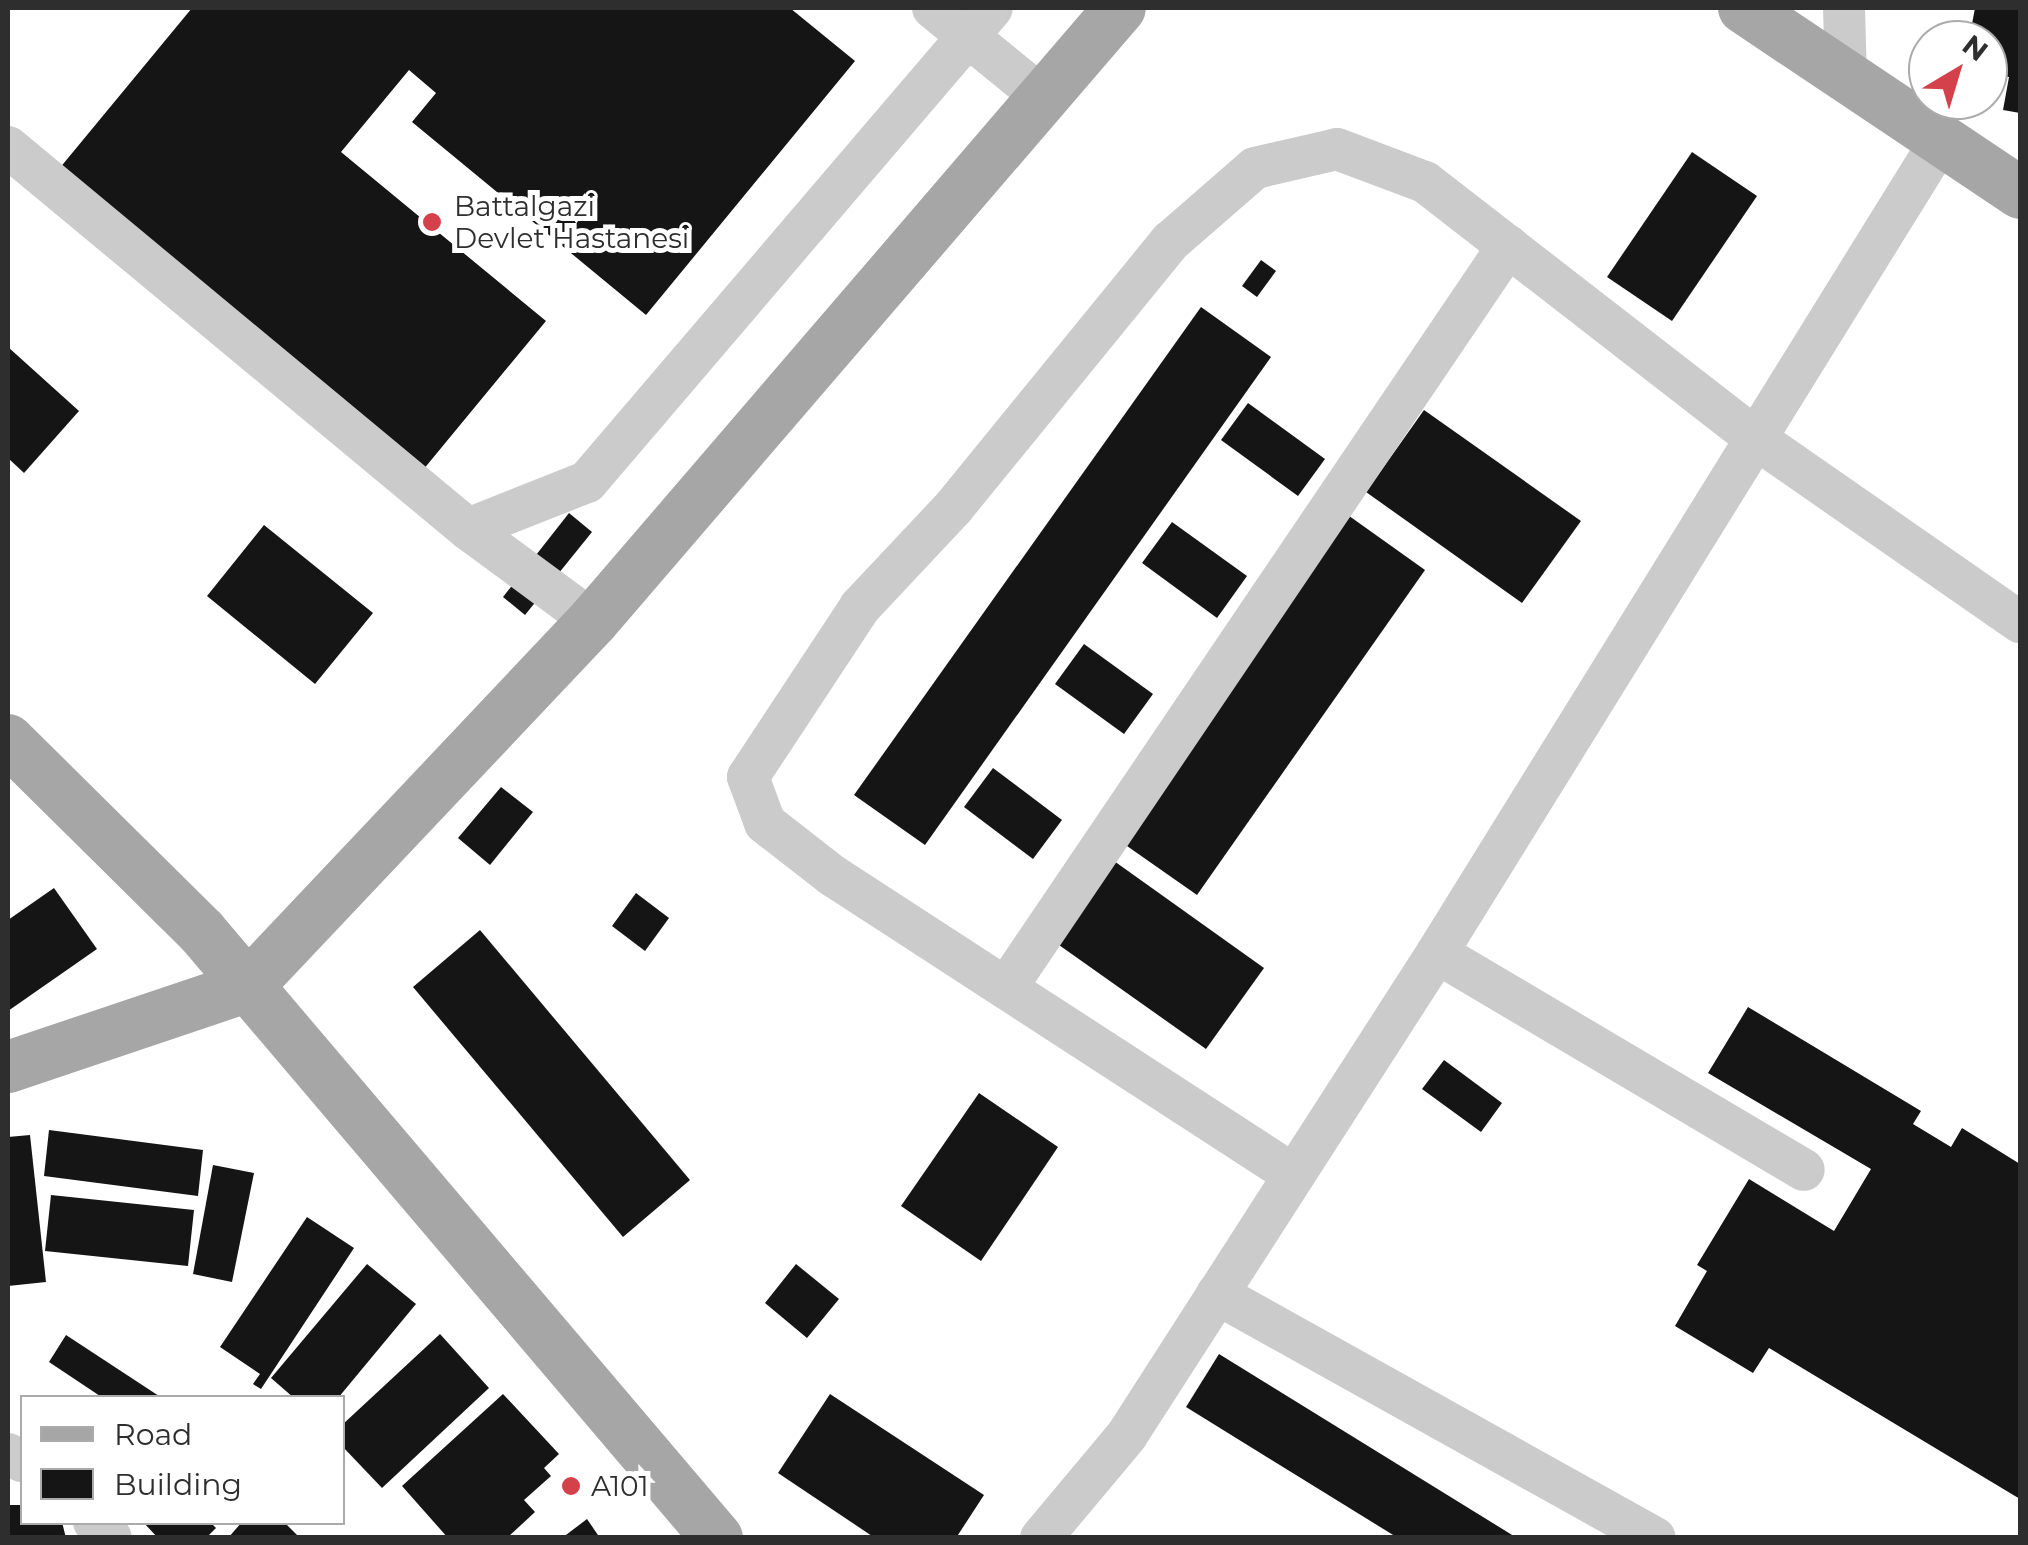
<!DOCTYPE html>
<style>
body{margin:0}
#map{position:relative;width:2028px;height:1545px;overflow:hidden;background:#fff;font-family:Montserrat,sans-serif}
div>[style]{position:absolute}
.building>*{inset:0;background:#151515}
.minor>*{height:42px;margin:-21px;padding:0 21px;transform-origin:21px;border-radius:21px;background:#cbcbcb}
.major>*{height:52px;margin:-26px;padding:0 26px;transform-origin:26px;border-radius:26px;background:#a6a6a6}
.dots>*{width:28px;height:28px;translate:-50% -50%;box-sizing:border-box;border:5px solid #fff;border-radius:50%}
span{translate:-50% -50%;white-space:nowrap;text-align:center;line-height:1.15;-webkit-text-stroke:10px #fff;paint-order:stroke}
.poi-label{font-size:28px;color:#2e2e2e}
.left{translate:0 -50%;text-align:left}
.frame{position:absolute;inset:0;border:10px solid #2e2e2e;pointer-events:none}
.legend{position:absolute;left:20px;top:1395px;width:325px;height:130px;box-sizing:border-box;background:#fff;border:2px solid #ababab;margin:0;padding:12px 18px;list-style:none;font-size:30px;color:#2e2e2e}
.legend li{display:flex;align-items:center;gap:20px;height:50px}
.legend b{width:50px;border:2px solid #ababab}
.north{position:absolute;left:1908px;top:20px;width:100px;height:100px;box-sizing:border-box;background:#fff;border:2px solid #ababab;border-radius:50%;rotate:38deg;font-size:28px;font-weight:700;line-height:40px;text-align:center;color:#2e2e2e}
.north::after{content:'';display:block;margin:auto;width:35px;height:45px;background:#d5414a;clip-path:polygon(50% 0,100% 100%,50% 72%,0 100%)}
</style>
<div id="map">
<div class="building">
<i style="clip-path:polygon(192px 8px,790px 8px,855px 61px,646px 315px,412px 122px,436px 93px,409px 70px,341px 152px,546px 321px,418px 476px,54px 175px)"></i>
<i style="clip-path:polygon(1975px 8px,2020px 8px,2020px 113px,2003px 110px,2009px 77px,1988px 73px,1988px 40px,1969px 40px)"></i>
<i style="clip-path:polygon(1692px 152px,1757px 196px,1672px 321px,1607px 277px)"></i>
<i style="clip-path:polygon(1261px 260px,1276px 271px,1257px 297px,1242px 286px)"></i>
<i style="clip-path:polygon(1201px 307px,1271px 357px,925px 845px,854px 795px)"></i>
<i style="clip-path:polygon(8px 347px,79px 411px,24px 473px,8px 458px)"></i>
<i style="clip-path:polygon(1248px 403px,1325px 459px,1298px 496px,1221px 440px)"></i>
<i style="clip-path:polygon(1424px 410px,1581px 521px,1522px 603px,1366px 492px)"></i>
<i style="clip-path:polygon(569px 513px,592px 532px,525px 615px,503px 597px)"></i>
<i style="clip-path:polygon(1345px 513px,1425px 570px,1197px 895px,1117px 839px)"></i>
<i style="clip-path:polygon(1172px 522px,1247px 576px,1217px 618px,1142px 563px)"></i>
<i style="clip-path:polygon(264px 525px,373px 613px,315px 684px,207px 596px)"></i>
<i style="clip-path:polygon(1084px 644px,1153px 694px,1124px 734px,1055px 684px)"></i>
<i style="clip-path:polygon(993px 768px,1062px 820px,1033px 859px,964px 807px)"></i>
<i style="clip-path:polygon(501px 787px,533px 812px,490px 865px,458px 838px)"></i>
<i style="clip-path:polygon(1100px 851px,1264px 968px,1206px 1049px,1042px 933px)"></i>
<i style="clip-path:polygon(54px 888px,97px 949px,8px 1011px,8px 920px)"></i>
<i style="clip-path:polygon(636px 893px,669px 918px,645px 951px,612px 926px)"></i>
<i style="clip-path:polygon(480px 930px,690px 1180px,623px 1237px,413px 987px)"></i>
<i style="clip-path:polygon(1748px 1007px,1921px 1111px,1913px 1124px,1951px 1147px,1962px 1128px,2020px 1164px,2020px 1499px,1769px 1348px,1753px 1373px,1675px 1326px,1707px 1271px,1697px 1265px,1749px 1179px,1834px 1231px,1871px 1169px,1708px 1073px)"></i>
<i style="clip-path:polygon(1444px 1060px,1502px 1103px,1481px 1132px,1422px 1089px)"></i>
<i style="clip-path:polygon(979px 1093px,1058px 1147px,981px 1261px,901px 1206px)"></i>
<i style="clip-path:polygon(49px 1130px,203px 1150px,198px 1196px,44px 1176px)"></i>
<i style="clip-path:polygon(30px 1135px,46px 1282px,8px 1286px,8px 1137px)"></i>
<i style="clip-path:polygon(213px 1165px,254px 1173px,232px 1282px,193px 1274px)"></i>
<i style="clip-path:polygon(51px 1195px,194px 1210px,188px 1266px,45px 1251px)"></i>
<i style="clip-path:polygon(307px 1217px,354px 1248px,261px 1389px,253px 1384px,260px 1374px,220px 1347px)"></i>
<i style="clip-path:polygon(367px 1264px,416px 1304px,338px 1398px,294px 1398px,271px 1378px)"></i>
<i style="clip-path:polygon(796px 1264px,839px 1299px,807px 1338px,765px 1303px)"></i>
<i style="clip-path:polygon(440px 1334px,489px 1388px,382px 1488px,342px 1446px,342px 1425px)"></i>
<i style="clip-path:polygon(66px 1335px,162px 1398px,103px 1398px,49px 1362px)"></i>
<i style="clip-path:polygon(1219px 1354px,1517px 1538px,1398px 1538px,1186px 1407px)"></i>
<i style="clip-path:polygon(503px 1394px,559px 1454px,544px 1468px,551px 1476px,524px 1500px,535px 1512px,507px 1538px,448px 1538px,402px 1486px)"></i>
<i style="clip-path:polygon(830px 1394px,984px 1495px,956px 1538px,875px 1538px,778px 1473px)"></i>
<i style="clip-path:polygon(8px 1505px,22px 1505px,22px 1522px,62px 1522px,66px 1538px,8px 1538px)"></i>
<i style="clip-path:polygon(587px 1519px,600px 1538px,562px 1538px)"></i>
<i style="clip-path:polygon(143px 1522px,210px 1522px,216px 1528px,206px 1538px,158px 1538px)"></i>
<i style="clip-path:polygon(242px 1522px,284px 1522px,300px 1538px,228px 1538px)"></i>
</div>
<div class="minor">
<i style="left:933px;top:8px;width:144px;rotate:39.1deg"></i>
<i style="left:1844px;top:8px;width:71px;rotate:88.4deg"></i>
<i style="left:8px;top:147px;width:598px;rotate:39.71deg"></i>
<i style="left:468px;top:529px;width:128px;rotate:-21.6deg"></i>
<i style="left:587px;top:482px;width:623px;rotate:-49.49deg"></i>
<i style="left:468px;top:529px;width:155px;rotate:36.4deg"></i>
<i style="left:1437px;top:953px;width:426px;rotate:30.6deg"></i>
<i style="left:1006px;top:988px;width:896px;rotate:-55.92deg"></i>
<i style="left:1294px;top:1175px;width:549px;rotate:-147.03deg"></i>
<i style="left:833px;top:876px;width:86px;rotate:-142.1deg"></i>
<i style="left:765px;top:823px;width:49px;rotate:-110.3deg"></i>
<i style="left:748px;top:777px;width:204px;rotate:-56.6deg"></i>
<i style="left:860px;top:607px;width:136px;rotate:-46.8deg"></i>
<i style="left:953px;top:508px;width:345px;rotate:-50.8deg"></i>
<i style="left:1171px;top:241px;width:111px;rotate:-41deg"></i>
<i style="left:1255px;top:168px;width:84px;rotate:-13deg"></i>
<i style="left:1337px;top:149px;width:94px;rotate:20.6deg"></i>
<i style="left:1425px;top:182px;width:418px;rotate:37.8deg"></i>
<i style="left:1755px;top:438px;width:323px;rotate:34.8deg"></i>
<i style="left:1217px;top:1294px;width:501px;rotate:29.12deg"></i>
<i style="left:8px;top:1454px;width:16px;rotate:27deg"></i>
<i style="left:94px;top:1522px;width:23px;rotate:43deg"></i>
<i style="left:1041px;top:1538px;width:134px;rotate:-50.1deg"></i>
<i style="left:1127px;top:1435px;width:573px;rotate:-57.25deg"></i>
<i style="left:1437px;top:953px;width:953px;rotate:-58.21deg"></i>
</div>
<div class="major">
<i style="left:1744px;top:8px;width:332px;rotate:33.8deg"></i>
<i style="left:8px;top:740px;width:273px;rotate:44.7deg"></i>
<i style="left:202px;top:932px;width:795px;rotate:49.64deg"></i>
<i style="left:8px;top:1067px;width:253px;rotate:-18.6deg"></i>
<i style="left:248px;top:986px;width:502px;rotate:-46.61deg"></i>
<i style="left:593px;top:621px;width:808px;rotate:-49.31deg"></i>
</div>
<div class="dots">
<i style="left:432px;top:222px;background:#d5414a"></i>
<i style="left:571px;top:1486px;background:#d5414a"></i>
</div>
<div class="poi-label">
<span class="left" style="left:454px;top:222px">Battalgazi<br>Devlet Hastanesi</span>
<span class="left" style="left:591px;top:1486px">A101</span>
</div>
<div class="frame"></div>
<ul class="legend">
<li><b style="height:12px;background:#a6a6a6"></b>Road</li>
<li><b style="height:28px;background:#151515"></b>Building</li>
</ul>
<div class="north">N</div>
</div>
